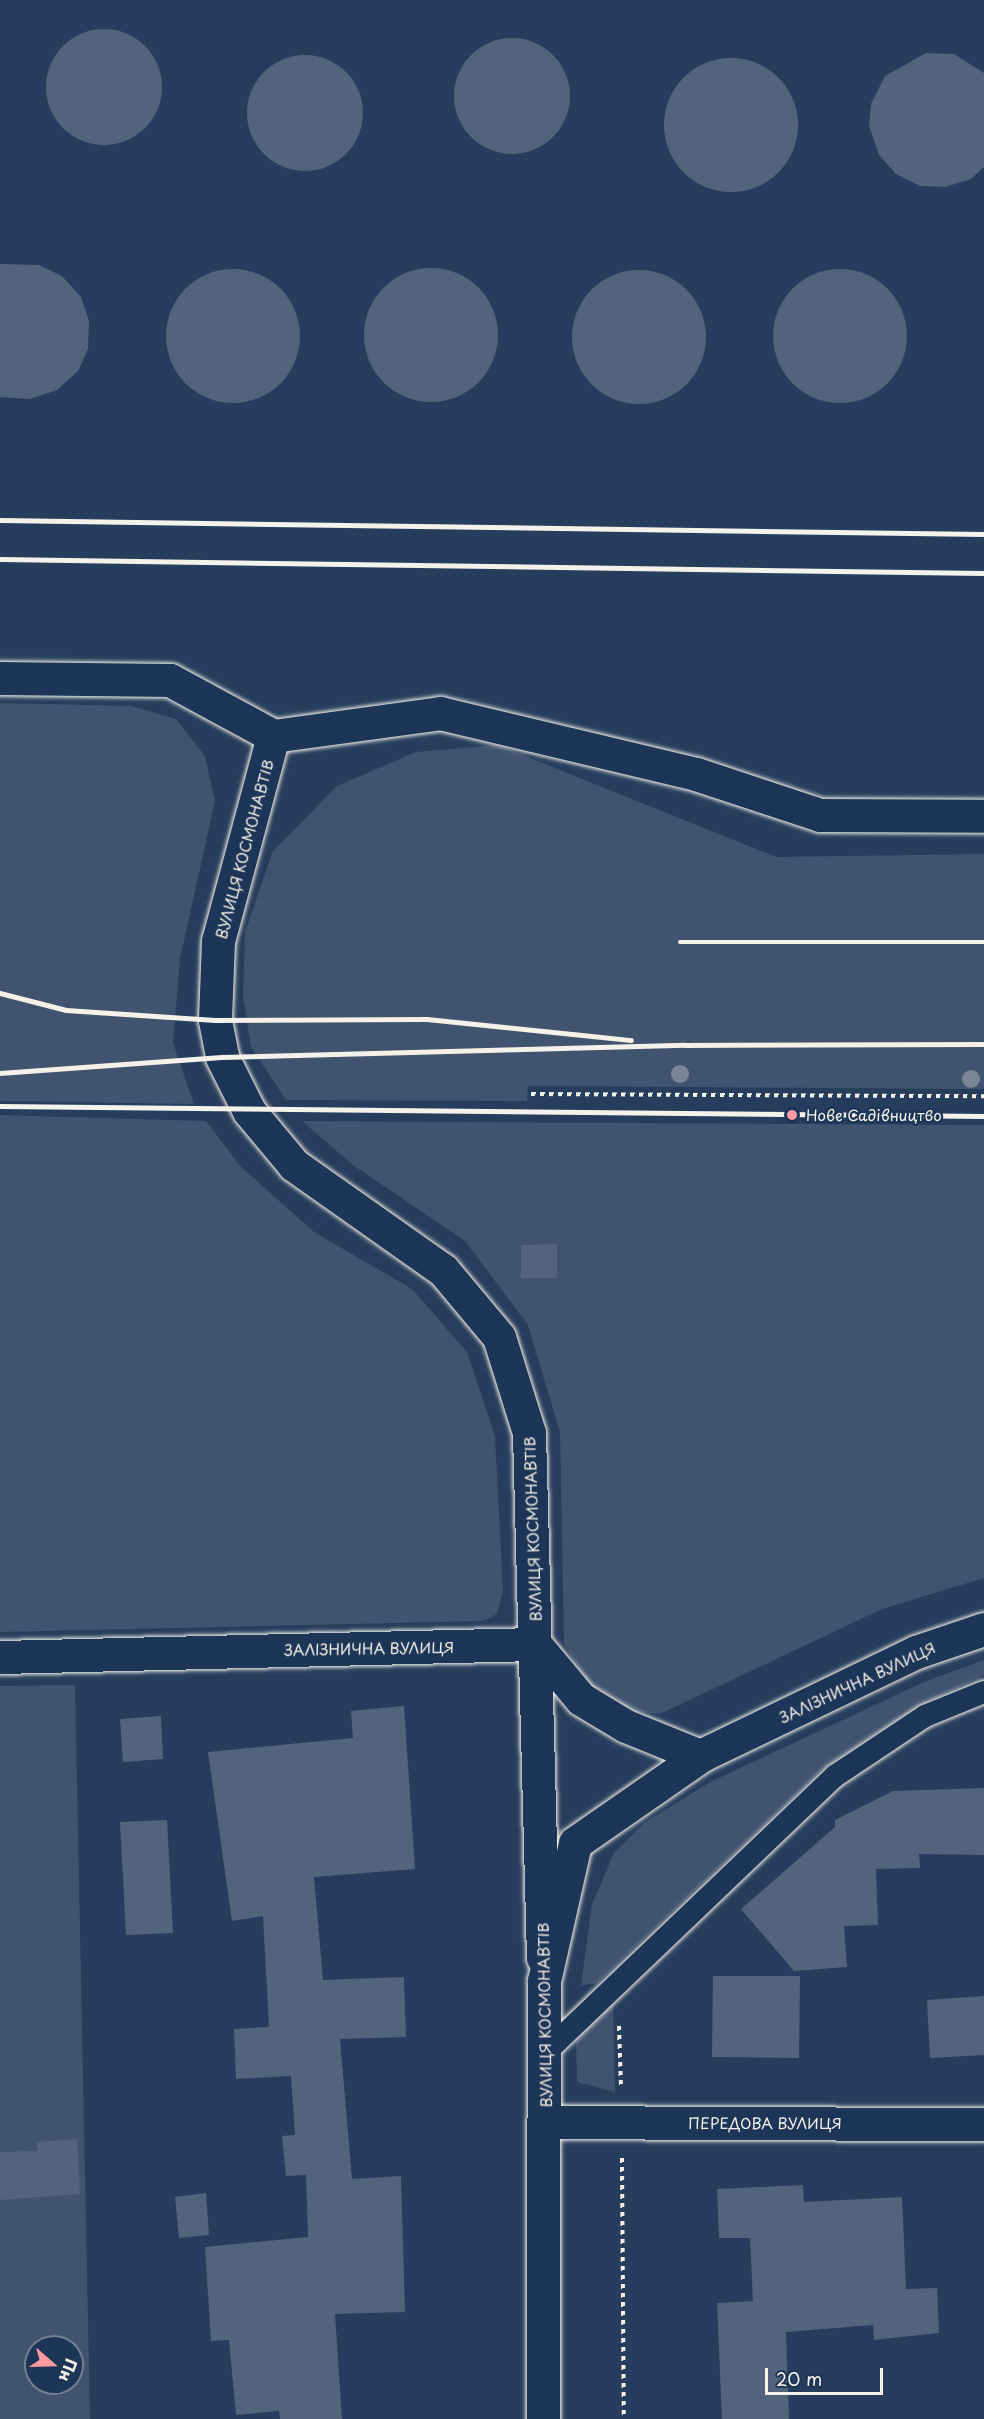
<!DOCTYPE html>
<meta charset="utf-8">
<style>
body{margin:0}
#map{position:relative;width:984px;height:2419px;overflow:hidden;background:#263d5d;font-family:"Playpen Sans",sans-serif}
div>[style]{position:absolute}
.green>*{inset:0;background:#40546f}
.building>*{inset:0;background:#52647b}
.round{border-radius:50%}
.path>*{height:4px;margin-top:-2px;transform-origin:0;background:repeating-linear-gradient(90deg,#f4f1e8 0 4.5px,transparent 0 9px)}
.roads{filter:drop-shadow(0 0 2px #f4f1e8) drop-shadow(0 0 2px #f4f1e8)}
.service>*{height:22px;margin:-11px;padding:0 11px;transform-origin:11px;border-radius:11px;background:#1d3557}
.minor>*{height:33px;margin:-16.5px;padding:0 16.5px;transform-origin:16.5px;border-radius:16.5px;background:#1d3557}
.tertiary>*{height:33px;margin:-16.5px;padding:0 16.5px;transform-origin:16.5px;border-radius:16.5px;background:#1d3557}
.rail>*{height:4.5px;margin:-2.25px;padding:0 2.25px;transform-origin:2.25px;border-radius:2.25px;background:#f4f1e8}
.trees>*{width:18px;height:18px;margin:-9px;border-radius:50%;background:#7a8696}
.dots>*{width:16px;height:16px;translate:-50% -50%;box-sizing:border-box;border:3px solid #1d3557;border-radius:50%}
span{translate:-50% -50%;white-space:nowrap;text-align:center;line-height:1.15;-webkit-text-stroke:4.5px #1d3557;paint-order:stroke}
.street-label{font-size:15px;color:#f4f1e8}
.poi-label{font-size:15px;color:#f4f1e8}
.left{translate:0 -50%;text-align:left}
.north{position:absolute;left:24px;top:2335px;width:60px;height:60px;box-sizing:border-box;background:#1d3557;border:2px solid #738091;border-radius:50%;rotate:110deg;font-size:16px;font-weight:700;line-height:24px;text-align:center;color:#f4f1e8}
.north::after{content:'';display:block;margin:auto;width:21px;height:27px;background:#ff9aa2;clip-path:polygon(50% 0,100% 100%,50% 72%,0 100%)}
.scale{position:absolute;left:765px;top:2368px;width:118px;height:27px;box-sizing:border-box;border:3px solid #f4f1e8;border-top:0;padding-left:8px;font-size:18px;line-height:21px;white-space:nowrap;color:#f4f1e8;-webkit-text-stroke:4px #1d3557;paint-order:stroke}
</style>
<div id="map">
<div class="green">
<i style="clip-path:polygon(0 703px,131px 706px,176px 719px,205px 756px,215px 801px,180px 959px,173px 1043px,194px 1104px,0 1101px)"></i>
<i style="clip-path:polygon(498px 745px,776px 857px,984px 854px,984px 1089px,528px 1086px,527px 1101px,286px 1100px,251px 1047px,243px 995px,245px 932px,273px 851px,337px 786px,416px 752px)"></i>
<i style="clip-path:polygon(0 1115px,206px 1121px,241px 1167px,314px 1232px,412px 1289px,467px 1352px,495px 1436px,503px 1591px,497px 1614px,483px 1621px,0 1632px)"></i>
<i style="clip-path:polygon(302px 1121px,984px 1125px,984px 1578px,882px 1609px,660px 1714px,631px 1711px,588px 1685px,564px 1643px,560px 1432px,528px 1325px,465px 1241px,353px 1165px)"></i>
<i style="clip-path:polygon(984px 1660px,984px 1675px,918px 1706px,824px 1768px,597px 1983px,581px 1985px,592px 1904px,614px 1853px,644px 1823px,710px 1782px,924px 1682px)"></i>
<i style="clip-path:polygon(evenodd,75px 1685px,90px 2419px,0 2419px,0 1686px,75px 1685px,36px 2347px,72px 2347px,72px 2383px,36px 2383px,36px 2347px)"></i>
<i style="clip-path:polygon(613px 2003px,615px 2092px,577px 2082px,576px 2039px)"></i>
</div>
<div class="building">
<i class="round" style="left:46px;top:29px;width:116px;height:116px"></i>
<i class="round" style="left:454px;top:38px;width:116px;height:116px"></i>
<i style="clip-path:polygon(926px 53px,954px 54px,984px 73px,984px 167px,971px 179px,945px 187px,920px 186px,896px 174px,879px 155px,869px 126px,871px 104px,885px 76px)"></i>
<i class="round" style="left:247px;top:55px;width:116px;height:116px"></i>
<i class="round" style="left:664px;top:58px;width:134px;height:134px"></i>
<i style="clip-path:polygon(0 264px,39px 265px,62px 276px,81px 297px,89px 321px,88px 349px,78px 371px,57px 390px,30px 399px,0 397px)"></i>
<i class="round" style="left:364px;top:268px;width:134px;height:134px"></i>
<i class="round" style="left:166px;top:269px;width:134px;height:134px"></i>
<i class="round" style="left:773px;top:269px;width:134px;height:134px"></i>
<i class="round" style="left:572px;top:270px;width:134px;height:134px"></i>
<i style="clip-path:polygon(557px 1244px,557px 1278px,521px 1278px,521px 1245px)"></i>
<i style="clip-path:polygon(404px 1706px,415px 1869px,314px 1877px,323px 1980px,404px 1977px,406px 2037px,340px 2039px,352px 2179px,401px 2176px,405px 2312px,335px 2314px,342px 2419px,280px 2419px,279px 2411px,236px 2415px,229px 2340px,211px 2341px,205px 2247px,308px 2237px,306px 2175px,286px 2176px,282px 2136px,295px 2135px,291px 2076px,236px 2079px,234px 2029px,269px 2027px,263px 1916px,232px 1921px,208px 1752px,353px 1738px,351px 1711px)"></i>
<i style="clip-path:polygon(161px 1716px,163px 1759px,123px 1762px,120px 1719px)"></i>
<i style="clip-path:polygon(984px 1788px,984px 1855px,919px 1854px,920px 1868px,876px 1869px,878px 1925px,844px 1926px,847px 1967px,794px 1971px,741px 1909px,835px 1827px,835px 1820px,893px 1791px)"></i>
<i style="clip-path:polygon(167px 1820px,173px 1933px,126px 1935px,120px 1822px)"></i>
<i style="clip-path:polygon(713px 1976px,800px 1976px,799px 2058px,712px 2057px)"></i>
<i style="clip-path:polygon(984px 1996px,984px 2055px,930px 2058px,927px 2000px)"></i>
<i style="clip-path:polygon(77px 2139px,80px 2194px,0 2200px,0 2152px,37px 2151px,37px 2142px)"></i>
<i style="clip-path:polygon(803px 2185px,804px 2202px,902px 2197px,906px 2289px,937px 2288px,939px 2333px,874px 2340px,873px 2325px,786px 2332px,789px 2419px,722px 2419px,717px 2303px,753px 2301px,750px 2238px,719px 2238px,717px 2189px)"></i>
<i style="clip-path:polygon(206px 2193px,209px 2235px,179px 2238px,175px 2197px)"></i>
</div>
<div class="path">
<i style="left:531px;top:1094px;width:453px;rotate:0.3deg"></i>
<i style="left:619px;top:2026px;width:59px;rotate:88.1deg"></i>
<i style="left:622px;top:2158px;width:261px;rotate:89.6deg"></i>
</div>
<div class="roads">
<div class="service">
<i style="left:545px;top:2053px;width:401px;rotate:-43.7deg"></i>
<i style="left:835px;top:1776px;width:108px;rotate:-33.7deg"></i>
<i style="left:925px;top:1716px;width:64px;rotate:-22.1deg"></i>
</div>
<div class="minor">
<i style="left:0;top:678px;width:170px;rotate:0.7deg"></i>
<i style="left:170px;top:680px;width:117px;rotate:28.5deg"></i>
<i style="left:273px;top:736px;width:169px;rotate:-7.8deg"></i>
<i style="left:440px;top:713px;width:263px;rotate:13.4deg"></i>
<i style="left:696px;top:774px;width:131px;rotate:18.3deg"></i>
<i style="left:820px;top:815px;width:164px;rotate:0.3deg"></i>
<i style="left:273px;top:736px;width:212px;rotate:105deg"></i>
<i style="left:218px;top:941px;width:79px;rotate:92.2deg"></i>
<i style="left:215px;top:1020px;width:38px;rotate:79deg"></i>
<i style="left:222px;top:1057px;width:60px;rotate:63.4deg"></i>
<i style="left:249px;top:1111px;width:70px;rotate:50.2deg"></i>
<i style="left:294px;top:1165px;width:182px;rotate:35.2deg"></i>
<i style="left:443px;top:1270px;width:87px;rotate:50.1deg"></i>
<i style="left:499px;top:1337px;width:101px;rotate:72.6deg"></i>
<i style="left:529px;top:1433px;width:525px;rotate:88.47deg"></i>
<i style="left:0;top:1657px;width:535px;rotate:-1.39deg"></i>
<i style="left:535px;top:1644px;width:72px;rotate:50.1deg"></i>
<i style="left:581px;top:1699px;width:52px;rotate:31deg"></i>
<i style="left:626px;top:1726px;width:80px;rotate:22.1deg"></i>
<i style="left:547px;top:2122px;width:437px;rotate:0.3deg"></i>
</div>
<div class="tertiary">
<i style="left:543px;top:2419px;width:438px;rotate:-89.9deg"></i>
<i style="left:544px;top:1981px;width:141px;rotate:-77.3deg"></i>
<i style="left:575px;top:1843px;width:152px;rotate:-34.8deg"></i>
<i style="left:700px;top:1756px;width:240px;rotate:-25.7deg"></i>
<i style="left:916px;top:1652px;width:72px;rotate:-18.7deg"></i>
</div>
</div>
<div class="rail">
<i style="left:0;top:520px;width:984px;rotate:0.82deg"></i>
<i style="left:0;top:559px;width:984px;rotate:0.82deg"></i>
<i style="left:680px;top:942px;width:304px"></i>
<i style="left:0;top:993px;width:68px;rotate:14.4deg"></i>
<i style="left:66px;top:1010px;width:149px;rotate:3.8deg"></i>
<i style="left:215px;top:1020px;width:212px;rotate:-0.3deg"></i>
<i style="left:427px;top:1019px;width:205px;rotate:5.9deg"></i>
<i style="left:0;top:1073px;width:223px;rotate:-4.1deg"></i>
<i style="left:222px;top:1057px;width:463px;rotate:-1.5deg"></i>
<i style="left:685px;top:1045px;width:299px;rotate:-0.2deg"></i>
<i style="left:0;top:1106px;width:984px;rotate:0.58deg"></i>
</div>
<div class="trees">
<i style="left:680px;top:1074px"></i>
<i style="left:971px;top:1079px"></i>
</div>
<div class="dots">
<i style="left:792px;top:1115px;background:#ff9aa2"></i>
</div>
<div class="street-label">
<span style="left:244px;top:849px;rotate:-75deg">ВУЛИЦЯ КОСМОНАВТІВ</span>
<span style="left:532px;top:1529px;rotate:-92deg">ВУЛИЦЯ КОСМОНАВТІВ</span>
<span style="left:369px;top:1648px;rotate:-1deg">ЗАЛІЗНИЧНА ВУЛИЦЯ</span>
<span style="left:857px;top:1682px;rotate:-25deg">ЗАЛІЗНИЧНА ВУЛИЦЯ</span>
<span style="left:544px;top:2015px;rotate:-91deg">ВУЛИЦЯ КОСМОНАВТІВ</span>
<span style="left:765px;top:2123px">ПЕРЕДОВА ВУЛИЦЯ</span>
</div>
<div class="poi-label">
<span class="left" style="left:806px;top:1115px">Нове Садівництво</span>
</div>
<div class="north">Пн</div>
<div class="scale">20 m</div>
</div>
